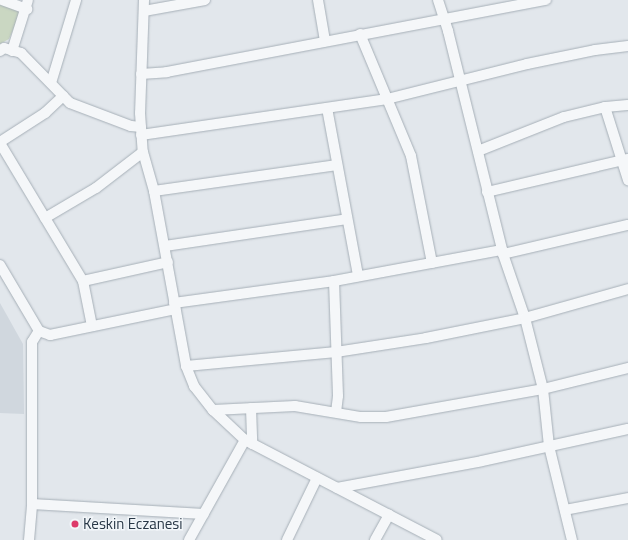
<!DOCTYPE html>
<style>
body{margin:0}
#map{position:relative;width:628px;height:540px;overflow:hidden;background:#e2e7ec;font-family:"Titillium Web",sans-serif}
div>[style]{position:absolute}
.built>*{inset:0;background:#d0d7de}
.green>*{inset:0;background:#cad7c2}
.roads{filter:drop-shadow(0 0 1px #a6afb7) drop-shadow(0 0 1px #a6afb7)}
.street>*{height:10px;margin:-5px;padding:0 5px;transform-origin:5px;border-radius:5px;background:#f5f7f9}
.dots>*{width:11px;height:11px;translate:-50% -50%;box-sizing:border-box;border:2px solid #f2f6f9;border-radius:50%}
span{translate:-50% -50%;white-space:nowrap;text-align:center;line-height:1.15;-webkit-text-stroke:3px #f2f6f9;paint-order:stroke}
.poi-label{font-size:15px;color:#283746}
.left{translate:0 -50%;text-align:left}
</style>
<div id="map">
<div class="built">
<i style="clip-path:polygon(0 303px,23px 344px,24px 414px,0 413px)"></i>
</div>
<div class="green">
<i style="clip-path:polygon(0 3px,19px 10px,20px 14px,9px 39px,0 44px)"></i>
</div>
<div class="roads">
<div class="street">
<i style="left:2px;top:0;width:27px;rotate:20deg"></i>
<i style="left:144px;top:0;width:113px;rotate:92deg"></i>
<i style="left:140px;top:113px;width:39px;rotate:86deg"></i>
<i style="left:143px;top:152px;width:41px;rotate:74.2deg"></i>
<i style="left:154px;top:191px;width:178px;rotate:79.6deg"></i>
<i style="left:186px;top:366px;width:22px;rotate:68deg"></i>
<i style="left:194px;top:386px;width:31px;rotate:52deg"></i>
<i style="left:213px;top:410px;width:44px;rotate:43.2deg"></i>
<i style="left:245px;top:440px;width:216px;rotate:27.5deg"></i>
<i style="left:318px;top:0;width:42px;rotate:80.3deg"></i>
<i style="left:438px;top:0;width:33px;rotate:72deg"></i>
<i style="left:448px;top:31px;width:230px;rotate:76.1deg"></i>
<i style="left:503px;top:254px;width:68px;rotate:71deg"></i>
<i style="left:525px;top:318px;width:73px;rotate:75.8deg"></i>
<i style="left:543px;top:389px;width:57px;rotate:84deg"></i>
<i style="left:549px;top:446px;width:97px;rotate:76.3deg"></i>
<i style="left:144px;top:11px;width:62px;rotate:-10.2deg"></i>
<i style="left:360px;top:34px;width:132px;rotate:67.3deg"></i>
<i style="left:411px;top:156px;width:109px;rotate:78.9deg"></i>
<i style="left:0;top:51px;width:5px;rotate:-37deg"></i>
<i style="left:4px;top:48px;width:18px;rotate:16deg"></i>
<i style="left:21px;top:53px;width:70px;rotate:45.6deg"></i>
<i style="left:70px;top:103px;width:65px;rotate:20.7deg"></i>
<i style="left:131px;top:126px;width:10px;rotate:6deg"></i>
<i style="left:12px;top:51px;width:53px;rotate:-72.6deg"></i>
<i style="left:141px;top:74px;width:26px;rotate:-4deg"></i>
<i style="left:167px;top:72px;width:386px;rotate:-10.8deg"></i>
<i style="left:51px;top:83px;width:87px;rotate:-73.2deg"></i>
<i style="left:605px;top:107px;width:23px;rotate:-5deg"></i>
<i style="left:327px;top:108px;width:171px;rotate:79.5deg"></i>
<i style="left:141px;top:135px;width:249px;rotate:-8.3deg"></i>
<i style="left:387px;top:99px;width:144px;rotate:-14deg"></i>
<i style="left:527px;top:64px;width:69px;rotate:-11.6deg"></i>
<i style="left:595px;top:50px;width:33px;rotate:-7deg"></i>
<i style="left:0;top:142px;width:54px;rotate:-32.8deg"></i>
<i style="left:45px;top:113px;width:25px;rotate:-43deg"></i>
<i style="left:0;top:143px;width:161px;rotate:59deg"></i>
<i style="left:83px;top:281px;width:46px;rotate:78.7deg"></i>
<i style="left:478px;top:151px;width:92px;rotate:-21.6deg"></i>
<i style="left:564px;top:117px;width:42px;rotate:-13.7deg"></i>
<i style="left:605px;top:107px;width:77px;rotate:72.5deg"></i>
<i style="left:154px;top:191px;width:185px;rotate:-8.1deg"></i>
<i style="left:487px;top:192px;width:145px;rotate:-13.2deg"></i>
<i style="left:45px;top:218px;width:59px;rotate:-30.5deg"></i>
<i style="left:96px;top:188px;width:59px;rotate:-37.5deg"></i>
<i style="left:165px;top:246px;width:184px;rotate:-8.4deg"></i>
<i style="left:503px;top:254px;width:128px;rotate:-13.1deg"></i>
<i style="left:0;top:265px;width:77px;rotate:59.4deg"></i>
<i style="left:39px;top:331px;width:12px;rotate:20deg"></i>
<i style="left:50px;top:335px;width:128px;rotate:-11.7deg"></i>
<i style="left:83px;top:281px;width:87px;rotate:-12.6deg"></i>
<i style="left:334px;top:281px;width:115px;rotate:88deg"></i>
<i style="left:338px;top:396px;width:16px;rotate:97deg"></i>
<i style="left:174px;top:303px;width:162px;rotate:-7.8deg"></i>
<i style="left:334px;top:281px;width:171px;rotate:-10.5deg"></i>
<i style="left:186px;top:366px;width:151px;rotate:-5.3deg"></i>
<i style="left:336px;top:352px;width:91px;rotate:-8.8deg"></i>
<i style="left:426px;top:338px;width:101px;rotate:-11.4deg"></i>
<i style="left:525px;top:318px;width:107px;rotate:-15.7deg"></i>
<i style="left:251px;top:408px;width:36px;rotate:88deg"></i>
<i style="left:213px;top:410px;width:82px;rotate:-2.8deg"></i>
<i style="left:295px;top:406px;width:67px;rotate:9.5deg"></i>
<i style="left:361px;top:417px;width:25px"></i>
<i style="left:386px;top:417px;width:159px;rotate:-10.1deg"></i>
<i style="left:543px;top:389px;width:88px;rotate:-13.9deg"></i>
<i style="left:337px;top:488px;width:147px;rotate:-10.5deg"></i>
<i style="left:482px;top:461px;width:149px;rotate:-12.4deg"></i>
<i style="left:32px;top:504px;width:172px;rotate:3.3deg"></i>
<i style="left:565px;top:510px;width:64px;rotate:-10.8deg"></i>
<i style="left:29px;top:540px;width:36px;rotate:-85deg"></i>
<i style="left:32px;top:504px;width:162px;rotate:-90deg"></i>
<i style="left:32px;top:342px;width:13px;rotate:-58deg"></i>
<i style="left:189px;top:540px;width:115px;rotate:-60.8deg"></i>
<i style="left:287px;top:540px;width:69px;rotate:-64.2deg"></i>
<i style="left:375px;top:540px;width:29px;rotate:-61deg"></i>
</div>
</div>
<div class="dots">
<i style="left:75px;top:524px;background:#dd3b6a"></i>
</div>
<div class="poi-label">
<span class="left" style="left:83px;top:524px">Keskin Eczanesi</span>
</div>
</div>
